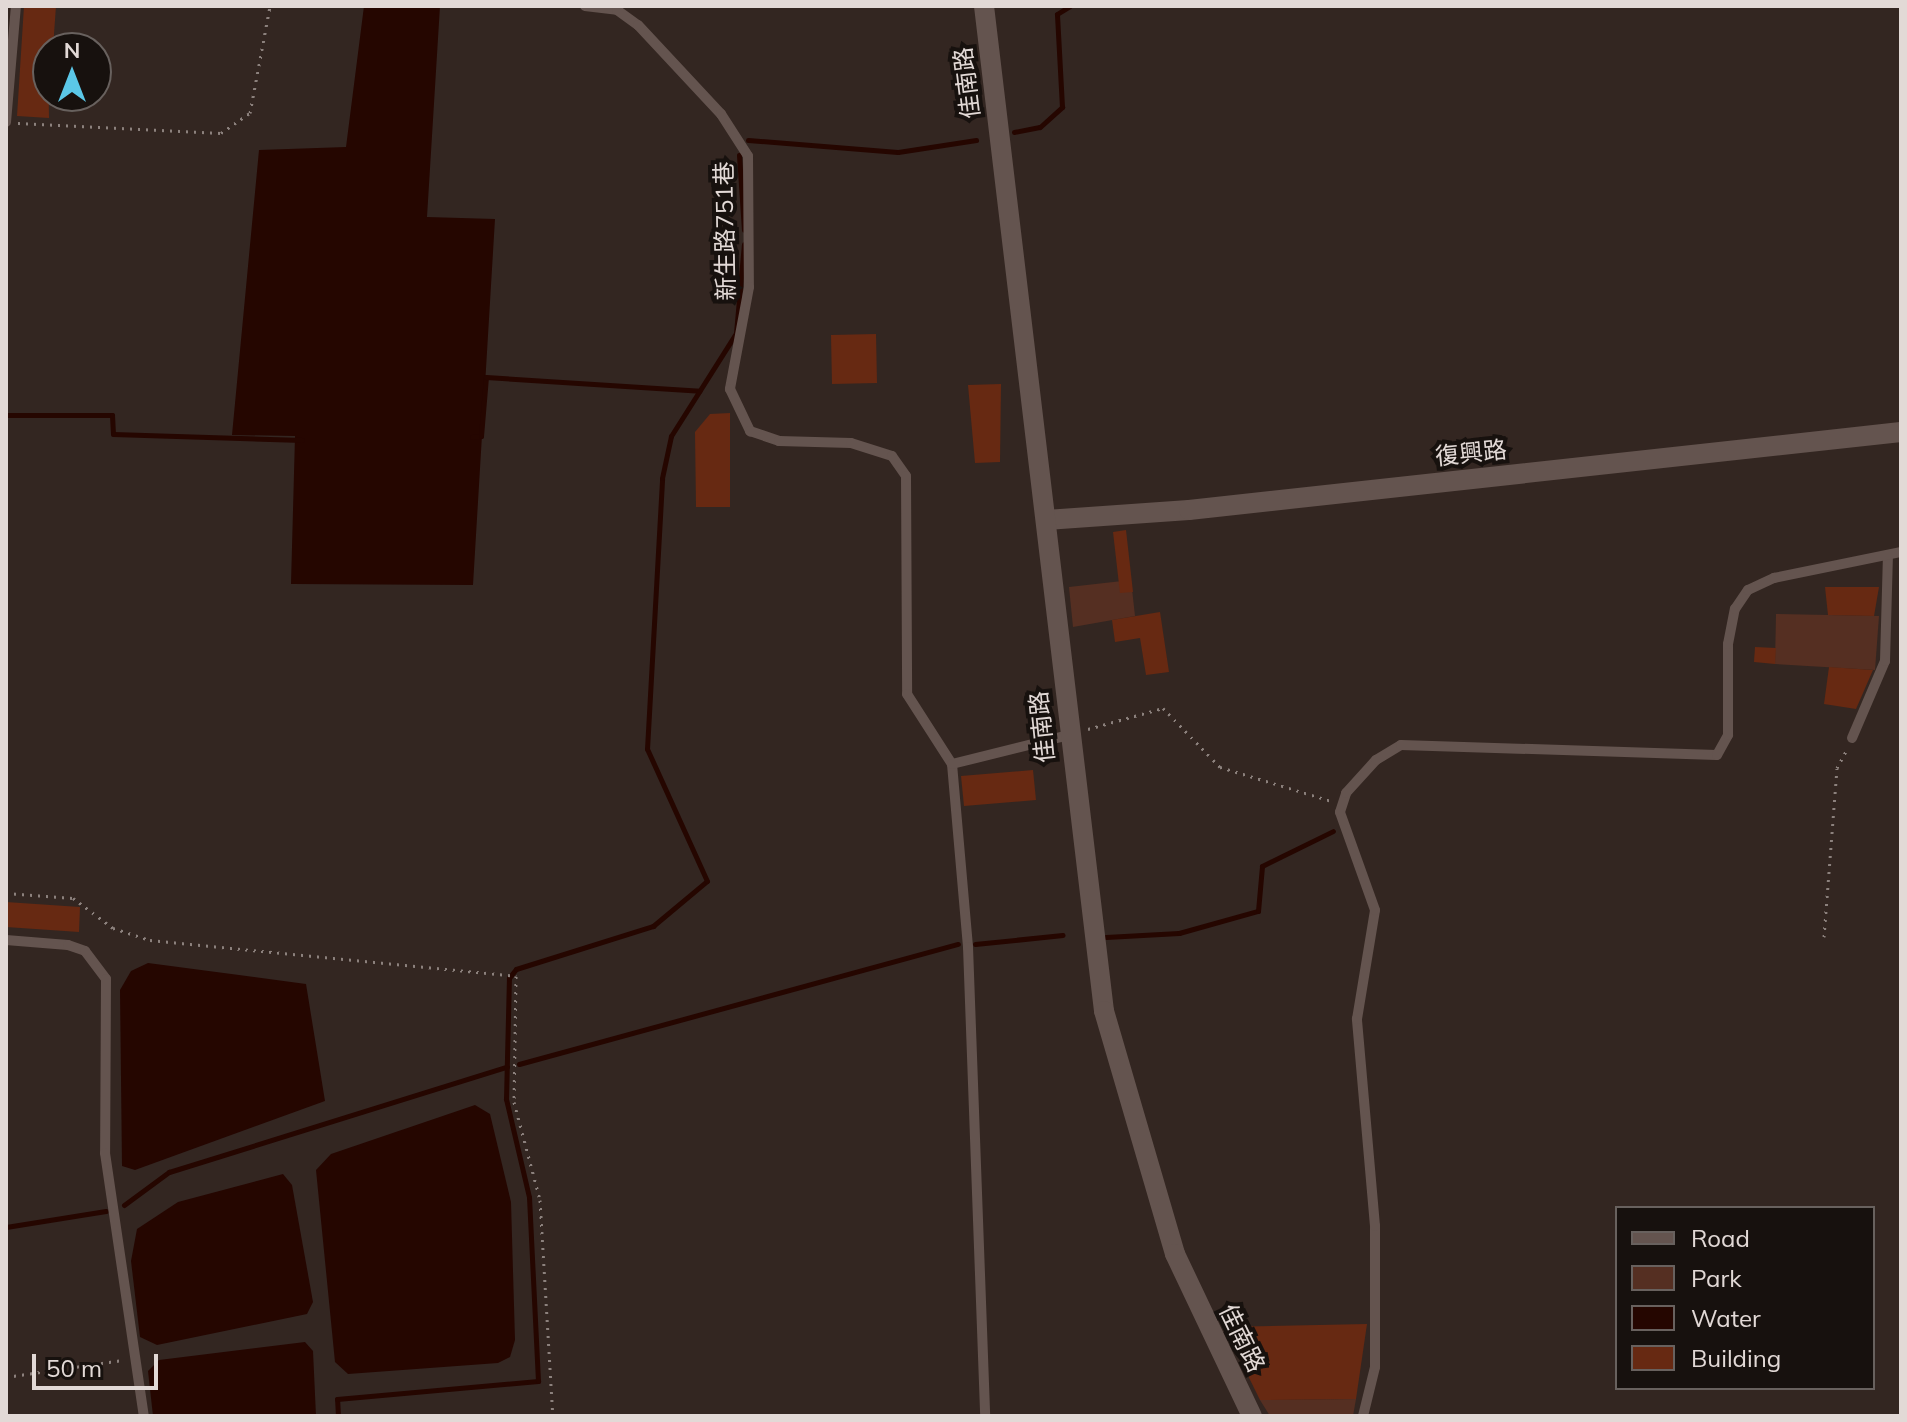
<!DOCTYPE html>
<meta charset="utf-8">
<style>
body{margin:0}
#map{position:relative;width:1907px;height:1422px;overflow:hidden;background:#332621;font-family:Mulish,"Noto Sans TC",sans-serif}
div>[style]{position:absolute}
.green>*{inset:0;background:#552f22}
.water>*{inset:0;background:#250600}
.stream>*{height:5px;margin:-2.5px;padding:0 2.5px;transform-origin:2.5px;border-radius:2.5px;background:#250600}
.building>*{inset:0;background:#672912}
.path>*{height:3px;margin-top:-1.5px;transform-origin:0;background:repeating-linear-gradient(90deg,#8c817d 0 2px,transparent 0 8px)}
.lane>*{height:10px;margin:-5px;padding:0 5px;transform-origin:5px;border-radius:5px;background:#64544f}
.street>*{height:20px;margin:-10px;padding:0 10px;transform-origin:10px;border-radius:10px;background:#64544f}
.secondary>*{height:20px;margin:-10px;padding:0 10px;transform-origin:10px;border-radius:10px;background:#64544f}
span{translate:-50% -50%;white-space:nowrap;text-align:center;line-height:1.15;-webkit-text-stroke:8px #17110e;paint-order:stroke}
.street-label{font-size:24px;color:#e2d9d6}
.frame{position:absolute;inset:0;border:8px solid #e2d9d6;pointer-events:none}
.legend{position:absolute;left:1615px;top:1206px;width:260px;height:184px;box-sizing:border-box;background:#17110e;border:2px solid #68615e;margin:0;padding:10px 14px;list-style:none;font-size:24px;color:#e2d9d6}
.legend li{display:flex;align-items:center;gap:16px;height:40px}
.legend b{width:40px;border:2px solid #68615e}
.north{position:absolute;left:32px;top:32px;width:80px;height:80px;box-sizing:border-box;background:#17110e;border:2px solid #68615e;border-radius:50%;rotate:0deg;font-size:22px;font-weight:700;line-height:32px;text-align:center;color:#e2d9d6}
.north::after{content:'';display:block;margin:auto;width:28px;height:36px;background:#5bc7e7;clip-path:polygon(50% 0,100% 100%,50% 72%,0 100%)}
.scale{position:absolute;left:32px;top:1354px;width:126px;height:36px;box-sizing:border-box;border:4px solid #e2d9d6;border-top:0;padding-left:10px;font-size:24px;line-height:28px;white-space:nowrap;color:#e2d9d6;-webkit-text-stroke:6px #17110e;paint-order:stroke}
</style>
<div id="map">
<div class="green">
<i style="clip-path:polygon(1131px 580px,1135px 616px,1073px 627px,1069px 587px)"></i>
<i style="clip-path:polygon(1776px 614px,1879px 616px,1875px 670px,1775px 664px)"></i>
<i style="clip-path:polygon(1356px 1399px,1353px 1416px,1270px 1416px,1260px 1400px)"></i>
</div>
<div class="water">
<i style="clip-path:polygon(364px 6px,440px 6px,427px 217px,495px 219px,473px 585px,291px 584px,295px 436px,232px 435px,259px 150px,346px 147px)"></i>
<i style="clip-path:polygon(148px 963px,306px 984px,325px 1101px,135px 1170px,122px 1166px,120px 990px,131px 971px)"></i>
<i style="clip-path:polygon(475px 1105px,490px 1114px,511px 1202px,515px 1340px,510px 1357px,498px 1363px,348px 1374px,335px 1362px,316px 1170px,331px 1154px)"></i>
<i style="clip-path:polygon(283px 1174px,292px 1185px,313px 1302px,307px 1314px,157px 1345px,140px 1337px,131px 1261px,137px 1229px,178px 1202px)"></i>
<i style="clip-path:polygon(305px 1342px,313px 1351px,316px 1416px,153px 1416px,148px 1371px,159px 1360px)"></i>
</div>
<div class="stream">
<i style="left:1014px;top:132px;width:26px;rotate:-11deg"></i>
<i style="left:1040px;top:127px;width:30px;rotate:-42deg"></i>
<i style="left:1062px;top:107px;width:93px;rotate:-93.1deg"></i>
<i style="left:1057px;top:14px;width:15px;rotate:-32deg"></i>
<i style="left:748px;top:140px;width:150px;rotate:4.6deg"></i>
<i style="left:898px;top:152px;width:79px;rotate:-8.7deg"></i>
<i style="left:739px;top:155px;width:75px;rotate:86.2deg"></i>
<i style="left:6px;top:415px;width:106px"></i>
<i style="left:112px;top:415px;width:19px;rotate:87deg"></i>
<i style="left:113px;top:434px;width:189px;rotate:1.8deg"></i>
<i style="left:472px;top:437px;width:9px;rotate:-6deg"></i>
<i style="left:481px;top:436px;width:59px;rotate:-85.2deg"></i>
<i style="left:486px;top:377px;width:214px;rotate:3.7deg"></i>
<i style="left:1106px;top:937px;width:73px;rotate:-3.1deg"></i>
<i style="left:1179px;top:933px;width:82px;rotate:-15.6deg"></i>
<i style="left:1258px;top:911px;width:45px;rotate:-84.9deg"></i>
<i style="left:1262px;top:866px;width:79px;rotate:-26.2deg"></i>
<i style="left:975px;top:944px;width:88px;rotate:-5.8deg"></i>
<i style="left:519px;top:1064px;width:455px;rotate:-15.3deg"></i>
<i style="left:124px;top:1205px;width:56px;rotate:-36.3deg"></i>
<i style="left:169px;top:1172px;width:354px;rotate:-17.3deg"></i>
<i style="left:6px;top:1227px;width:101px;rotate:-9.1deg"></i>
<i style="left:338px;top:1416px;width:17px;rotate:-93deg"></i>
<i style="left:337px;top:1399px;width:202px;rotate:-5.1deg"></i>
<i style="left:538px;top:1381px;width:184px;rotate:-92.8deg"></i>
<i style="left:529px;top:1197px;width:101px;rotate:-103.2deg"></i>
<i style="left:506px;top:1099px;width:121px;rotate:-88.6deg"></i>
<i style="left:509px;top:978px;width:11px;rotate:-52deg"></i>
<i style="left:516px;top:969px;width:144px;rotate:-17.4deg"></i>
<i style="left:653px;top:926px;width:70px;rotate:-39.8deg"></i>
<i style="left:707px;top:881px;width:145px;rotate:-114.4deg"></i>
<i style="left:647px;top:749px;width:271px;rotate:-86.8deg"></i>
<i style="left:662px;top:478px;width:43px;rotate:-77.9deg"></i>
<i style="left:671px;top:436px;width:122px;rotate:-57.7deg"></i>
<i style="left:736px;top:333px;width:89px;rotate:-84.9deg"></i>
</div>
<div class="building">
<i style="clip-path:polygon(24px 6px,56px 6px,53px 48px,48px 48px,49px 118px,17px 116px)"></i>
<i style="clip-path:polygon(876px 334px,877px 383px,832px 384px,831px 335px)"></i>
<i style="clip-path:polygon(1001px 384px,1000px 462px,975px 463px,968px 385px)"></i>
<i style="clip-path:polygon(730px 413px,730px 507px,696px 507px,695px 432px,710px 414px)"></i>
<i style="clip-path:polygon(1126px 530px,1133px 592px,1120px 593px,1113px 532px)"></i>
<i style="clip-path:polygon(1825px 587px,1879px 587px,1874px 616px,1828px 615px)"></i>
<i style="clip-path:polygon(1160px 612px,1169px 672px,1146px 675px,1140px 638px,1115px 642px,1112px 620px)"></i>
<i style="clip-path:polygon(1755px 647px,1776px 648px,1775px 664px,1754px 662px)"></i>
<i style="clip-path:polygon(1829px 667px,1873px 670px,1856px 709px,1824px 704px)"></i>
<i style="clip-path:polygon(1033px 770px,1036px 800px,964px 806px,961px 776px)"></i>
<i style="clip-path:polygon(6px 902px,80px 907px,79px 932px,6px 927px)"></i>
<i style="clip-path:polygon(1367px 1324px,1356px 1399px,1260px 1400px,1224px 1327px)"></i>
</div>
<div class="path">
<i style="left:18px;top:123px;width:203px;rotate:2.8deg"></i>
<i style="left:221px;top:133px;width:35px;rotate:-35deg"></i>
<i style="left:250px;top:113px;width:109px;rotate:-79.4deg"></i>
<i style="left:1088px;top:729px;width:78px;rotate:-15.6deg"></i>
<i style="left:1163px;top:708px;width:82px;rotate:46deg"></i>
<i style="left:1220px;top:767px;width:116px;rotate:17deg"></i>
<i style="left:6px;top:893px;width:67px;rotate:4.3deg"></i>
<i style="left:73px;top:898px;width:50px;rotate:36.9deg"></i>
<i style="left:113px;top:928px;width:39px;rotate:18deg"></i>
<i style="left:150px;top:940px;width:368px;rotate:5.6deg"></i>
<i style="left:516px;top:976px;width:126px;rotate:90.9deg"></i>
<i style="left:514px;top:1102px;width:101px;rotate:75.1deg"></i>
<i style="left:540px;top:1200px;width:216px;rotate:86.6deg"></i>
<i style="left:1824px;top:937px;width:169px;rotate:-85.6deg"></i>
<i style="left:1837px;top:768px;width:21px;rotate:-62deg"></i>
<i style="left:6px;top:1377px;width:118px;rotate:-8.3deg"></i>
</div>
<div class="lane">
<i style="left:585px;top:6px;width:32px;rotate:7deg"></i>
<i style="left:617px;top:10px;width:26px;rotate:36deg"></i>
<i style="left:638px;top:25px;width:122px;rotate:47deg"></i>
<i style="left:721px;top:114px;width:50px;rotate:57.3deg"></i>
<i style="left:748px;top:156px;width:131px;rotate:89.6deg"></i>
<i style="left:749px;top:287px;width:104px;rotate:100.6deg"></i>
<i style="left:730px;top:389px;width:47px;rotate:64.5deg"></i>
<i style="left:750px;top:431px;width:31px;rotate:19deg"></i>
<i style="left:779px;top:441px;width:72px;rotate:1.6deg"></i>
<i style="left:851px;top:443px;width:43px;rotate:17.6deg"></i>
<i style="left:892px;top:456px;width:24px;rotate:55deg"></i>
<i style="left:906px;top:476px;width:218px;rotate:89.7deg"></i>
<i style="left:907px;top:694px;width:83px;rotate:57.3deg"></i>
<i style="left:952px;top:764px;width:184px;rotate:85deg"></i>
<i style="left:968px;top:947px;width:469px;rotate:87.9deg"></i>
<i style="left:6px;top:122px;width:116px;rotate:-85.1deg"></i>
<i style="left:1852px;top:738px;width:84px;rotate:-66.8deg"></i>
<i style="left:1885px;top:661px;width:106px;rotate:-88.4deg"></i>
<i style="left:952px;top:764px;width:121px;rotate:-13.9deg"></i>
<i style="left:6px;top:940px;width:62px;rotate:4.6deg"></i>
<i style="left:68px;top:945px;width:18px;rotate:19deg"></i>
<i style="left:85px;top:951px;width:35px;rotate:53deg"></i>
<i style="left:106px;top:979px;width:174px;rotate:90.3deg"></i>
<i style="left:105px;top:1153px;width:266px;rotate:81.6deg"></i>
<i style="left:1363px;top:1416px;width:50px;rotate:-76.2deg"></i>
<i style="left:1375px;top:1367px;width:141px;rotate:-90deg"></i>
<i style="left:1375px;top:1226px;width:208px;rotate:-95deg"></i>
<i style="left:1357px;top:1019px;width:110px;rotate:-80.6deg"></i>
<i style="left:1375px;top:910px;width:104px;rotate:-109.7deg"></i>
<i style="left:1340px;top:812px;width:20px;rotate:-72deg"></i>
<i style="left:1346px;top:793px;width:45px;rotate:-47.7deg"></i>
<i style="left:1376px;top:760px;width:29px;rotate:-31deg"></i>
<i style="left:1401px;top:745px;width:316px;rotate:1.8deg"></i>
<i style="left:1717px;top:755px;width:23px;rotate:-61deg"></i>
<i style="left:1728px;top:735px;width:91px;rotate:-90deg"></i>
<i style="left:1728px;top:644px;width:36px;rotate:-79deg"></i>
<i style="left:1735px;top:609px;width:23px;rotate:-56deg"></i>
<i style="left:1748px;top:590px;width:29px;rotate:-25deg"></i>
<i style="left:1774px;top:578px;width:130px;rotate:-11.6deg"></i>
</div>
<div class="street">
<i style="left:1046px;top:520px;width:143px;rotate:-4deg"></i>
<i style="left:1189px;top:510px;width:716px;rotate:-6.25deg"></i>
</div>
<div class="secondary">
<i style="left:984px;top:6px;width:1012px;rotate:83.19deg"></i>
<i style="left:1104px;top:1011px;width:253px;rotate:73.7deg"></i>
<i style="left:1175px;top:1254px;width:179px;rotate:64.6deg"></i>
</div>
<div class="street-label">
<span style="left:967px;top:83px;rotate:-97deg">佳南路</span>
<span style="left:725px;top:231px;rotate:-91deg">新生路751巷</span>
<span style="left:1471px;top:453px;rotate:-6deg">復興路</span>
<span style="left:1042px;top:727px;rotate:-96deg">佳南路</span>
<span style="left:1242px;top:1338px;rotate:64deg">佳南路</span>
</div>
<div class="frame"></div>
<ul class="legend">
<li><b style="height:10px;background:#64544f"></b>Road</li>
<li><b style="height:22px;background:#552f22"></b>Park</li>
<li><b style="height:22px;background:#250600"></b>Water</li>
<li><b style="height:22px;background:#672912"></b>Building</li>
</ul>
<div class="north">N</div>
<div class="scale">50 m</div>
</div>
